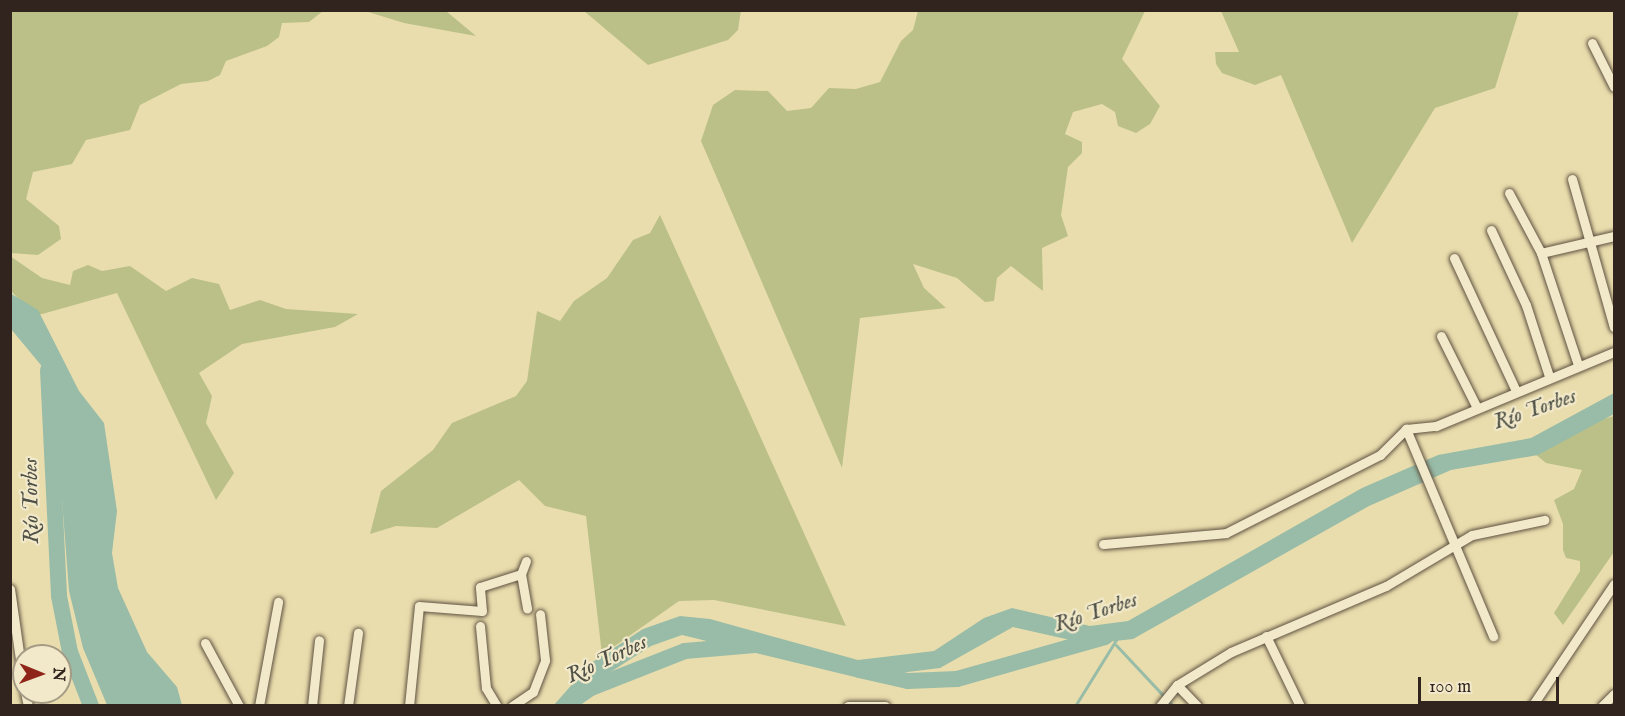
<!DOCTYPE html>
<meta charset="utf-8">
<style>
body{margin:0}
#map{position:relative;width:1625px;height:716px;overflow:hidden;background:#eaddad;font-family:"IM FELL English",serif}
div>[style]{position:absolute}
.green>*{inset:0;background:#bac088}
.water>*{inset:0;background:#98bca7}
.stream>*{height:3px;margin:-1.5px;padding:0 1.5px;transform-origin:1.5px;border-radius:1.5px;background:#98bca7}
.river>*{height:16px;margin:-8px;padding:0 8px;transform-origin:8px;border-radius:8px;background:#98bca7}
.roads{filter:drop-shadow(0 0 2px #5f5242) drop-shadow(0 0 2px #5f5242)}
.minor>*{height:9px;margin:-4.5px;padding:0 4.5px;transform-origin:4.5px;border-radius:4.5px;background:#f1e9ca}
span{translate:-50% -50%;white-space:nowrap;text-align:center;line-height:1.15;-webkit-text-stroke:4.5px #f1e9ca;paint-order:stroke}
.water-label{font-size:22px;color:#505147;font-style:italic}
.frame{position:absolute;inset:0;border:12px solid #31231e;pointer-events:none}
.north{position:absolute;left:12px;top:644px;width:60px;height:60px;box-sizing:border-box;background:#f1e9ca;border:2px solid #a49a85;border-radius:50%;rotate:91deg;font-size:16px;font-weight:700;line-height:24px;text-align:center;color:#31231e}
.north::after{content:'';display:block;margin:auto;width:21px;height:27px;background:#8f2418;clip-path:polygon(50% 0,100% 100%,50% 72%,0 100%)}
.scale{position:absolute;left:1418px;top:677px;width:141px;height:27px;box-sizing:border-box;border:3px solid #31231e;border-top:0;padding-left:8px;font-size:18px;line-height:21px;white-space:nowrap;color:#31231e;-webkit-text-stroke:4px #f1e9ca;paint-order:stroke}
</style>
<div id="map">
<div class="green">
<i style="clip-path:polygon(11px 10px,323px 10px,323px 11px,309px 22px,282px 23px,279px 37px,267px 46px,226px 61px,220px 75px,208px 81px,181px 84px,140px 105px,130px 130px,86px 140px,72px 164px,33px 172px,26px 199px,59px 226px,61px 239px,38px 255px,11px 253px)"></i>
<i style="clip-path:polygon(741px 10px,738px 30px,728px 40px,648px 65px,584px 11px)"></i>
<i style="clip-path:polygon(365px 11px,446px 11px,476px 36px,404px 23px)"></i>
<i style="clip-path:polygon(918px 11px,1145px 11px,1122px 59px,1160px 106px,1150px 124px,1136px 133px,1118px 126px,1115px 112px,1102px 104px,1073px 112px,1065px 134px,1082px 142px,1082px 153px,1068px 167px,1061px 215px,1068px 236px,1042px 248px,1043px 291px,1011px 266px,997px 278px,994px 301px,985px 302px,957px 278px,913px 264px,924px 288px,946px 308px,860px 318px,842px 468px,701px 141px,713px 105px,735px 90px,768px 91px,787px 111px,811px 108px,829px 88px,856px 89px,880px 82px,901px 41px,913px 30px)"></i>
<i style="clip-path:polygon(1221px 11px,1221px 10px,1519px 11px,1495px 88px,1435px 108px,1352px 243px,1281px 75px,1255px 85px,1222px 73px,1216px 64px,1215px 52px,1239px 52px)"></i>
<i style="clip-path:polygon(660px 215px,846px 626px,714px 600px,679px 601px,602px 655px,586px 516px,545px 506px,519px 480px,437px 528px,396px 526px,370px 534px,381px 491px,433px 450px,452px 423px,516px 396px,527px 381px,537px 311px,560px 321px,574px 301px,607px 278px,633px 240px,650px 233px)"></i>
<i style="clip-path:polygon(10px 256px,42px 278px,70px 285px,73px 271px,88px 265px,102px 271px,130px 266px,166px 291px,192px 278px,219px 284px,230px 310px,260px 300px,286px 309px,358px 314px,335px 327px,242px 344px,199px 373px,212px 396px,206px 423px,234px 473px,216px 500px,117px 293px,35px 316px,11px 291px)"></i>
<i style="clip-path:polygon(1614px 416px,1614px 552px,1563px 625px,1554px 613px,1580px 571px,1580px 561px,1566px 558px,1563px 550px,1563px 524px,1554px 500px,1574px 489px,1582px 470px,1546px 463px,1535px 454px,1573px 428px)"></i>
</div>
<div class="water">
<i style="clip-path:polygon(10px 293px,38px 310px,79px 391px,104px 423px,117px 511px,112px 553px,118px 588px,147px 652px,177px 687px,182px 705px,107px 705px,83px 648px,69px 591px,55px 408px,45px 370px,11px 329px)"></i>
<i style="clip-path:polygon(1614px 393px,1614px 414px,1538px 455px,1451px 470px,1369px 506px,1133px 639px,1088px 644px,1013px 627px,940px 668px,859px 678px,682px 635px,651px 646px,609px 673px,576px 705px,553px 706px,591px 663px,643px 629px,680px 616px,710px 619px,858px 660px,934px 651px,984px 618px,1012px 608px,1090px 626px,1128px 621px,1362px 488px,1438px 455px,1531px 438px)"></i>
</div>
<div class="stream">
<i style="left:1116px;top:645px;width:83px;rotate:46.9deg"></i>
<i style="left:1075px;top:706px;width:78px;rotate:-58.2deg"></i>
</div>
<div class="river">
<i style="left:48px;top:370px;width:226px;rotate:87.2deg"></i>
<i style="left:59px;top:596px;width:57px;rotate:78.9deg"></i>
<i style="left:70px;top:652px;width:58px;rotate:68.7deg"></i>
<i style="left:859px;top:670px;width:50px;rotate:12.7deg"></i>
<i style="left:908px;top:681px;width:49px;rotate:-2.3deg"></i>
<i style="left:957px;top:679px;width:154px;rotate:-15.8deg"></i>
<i style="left:565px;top:706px;width:32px;rotate:-35deg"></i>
<i style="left:591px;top:688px;width:101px;rotate:-21.5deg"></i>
<i style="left:685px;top:651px;width:70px;rotate:-4.9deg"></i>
</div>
<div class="roads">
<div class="minor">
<i style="left:1592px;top:43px;width:49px;rotate:63.4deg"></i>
<i style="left:1572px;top:179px;width:154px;rotate:74.2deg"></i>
<i style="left:1509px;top:193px;width:68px;rotate:61.9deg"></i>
<i style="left:1541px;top:253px;width:118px;rotate:71.7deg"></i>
<i style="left:1491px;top:230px;width:83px;rotate:65deg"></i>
<i style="left:1526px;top:305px;width:75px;rotate:72.1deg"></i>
<i style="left:1541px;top:253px;width:75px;rotate:-13.1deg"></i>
<i style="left:1454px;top:258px;width:145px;rotate:65deg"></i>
<i style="left:1441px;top:336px;width:80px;rotate:63.4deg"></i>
<i style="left:1406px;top:429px;width:225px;rotate:67.2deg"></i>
<i style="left:1103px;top:544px;width:123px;rotate:-5.1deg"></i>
<i style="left:1226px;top:533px;width:173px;rotate:-26.9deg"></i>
<i style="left:1380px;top:455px;width:37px;rotate:-45deg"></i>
<i style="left:1406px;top:429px;width:30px;rotate:-6deg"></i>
<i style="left:1436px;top:426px;width:193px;rotate:-22.6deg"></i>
<i style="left:526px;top:561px;width:14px;rotate:111deg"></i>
<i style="left:521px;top:574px;width:35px;rotate:80deg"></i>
<i style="left:10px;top:589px;width:99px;rotate:81.9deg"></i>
<i style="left:480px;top:626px;width:62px;rotate:84.5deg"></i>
<i style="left:486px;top:688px;width:21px;rotate:59deg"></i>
<i style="left:1266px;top:636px;width:78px;rotate:64.1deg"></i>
<i style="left:205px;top:643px;width:72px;rotate:61.6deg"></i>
<i style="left:1177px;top:685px;width:29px;rotate:46deg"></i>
<i style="left:25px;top:692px;width:14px;rotate:78deg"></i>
<i style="left:259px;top:706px;width:106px;rotate:-79.6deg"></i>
<i style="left:312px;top:706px;width:66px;rotate:-83.9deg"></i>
<i style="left:348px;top:706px;width:74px;rotate:-82.2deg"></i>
<i style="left:409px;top:706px;width:100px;rotate:-84.3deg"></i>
<i style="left:419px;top:606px;width:63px;rotate:4.5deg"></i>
<i style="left:482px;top:611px;width:24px;rotate:-95deg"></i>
<i style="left:480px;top:587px;width:43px;rotate:-17.6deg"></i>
<i style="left:512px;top:706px;width:25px;rotate:-34deg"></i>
<i style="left:533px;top:692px;width:34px;rotate:-69deg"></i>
<i style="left:545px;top:660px;width:46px;rotate:-96.2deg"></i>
<i style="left:848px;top:706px;width:37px"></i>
<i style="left:1160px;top:706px;width:27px;rotate:-51deg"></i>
<i style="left:1177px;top:685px;width:63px;rotate:-31.4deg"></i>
<i style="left:1231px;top:652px;width:168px;rotate:-23.1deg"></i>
<i style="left:1386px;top:586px;width:100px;rotate:-30.7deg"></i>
<i style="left:1472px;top:535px;width:74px;rotate:-11.8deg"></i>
<i style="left:1532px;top:706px;width:147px;rotate:-56.1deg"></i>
<i style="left:1602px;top:706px;width:17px;rotate:-45deg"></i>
</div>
</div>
<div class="water-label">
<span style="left:1535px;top:410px;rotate:-19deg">Río Torbes</span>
<span style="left:32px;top:501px;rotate:-91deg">Río Torbes</span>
<span style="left:1096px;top:613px;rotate:-18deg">Río Torbes</span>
<span style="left:607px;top:660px;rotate:-25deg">Río Torbes</span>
</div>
<div class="frame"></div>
<div class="north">N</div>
<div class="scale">100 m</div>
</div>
